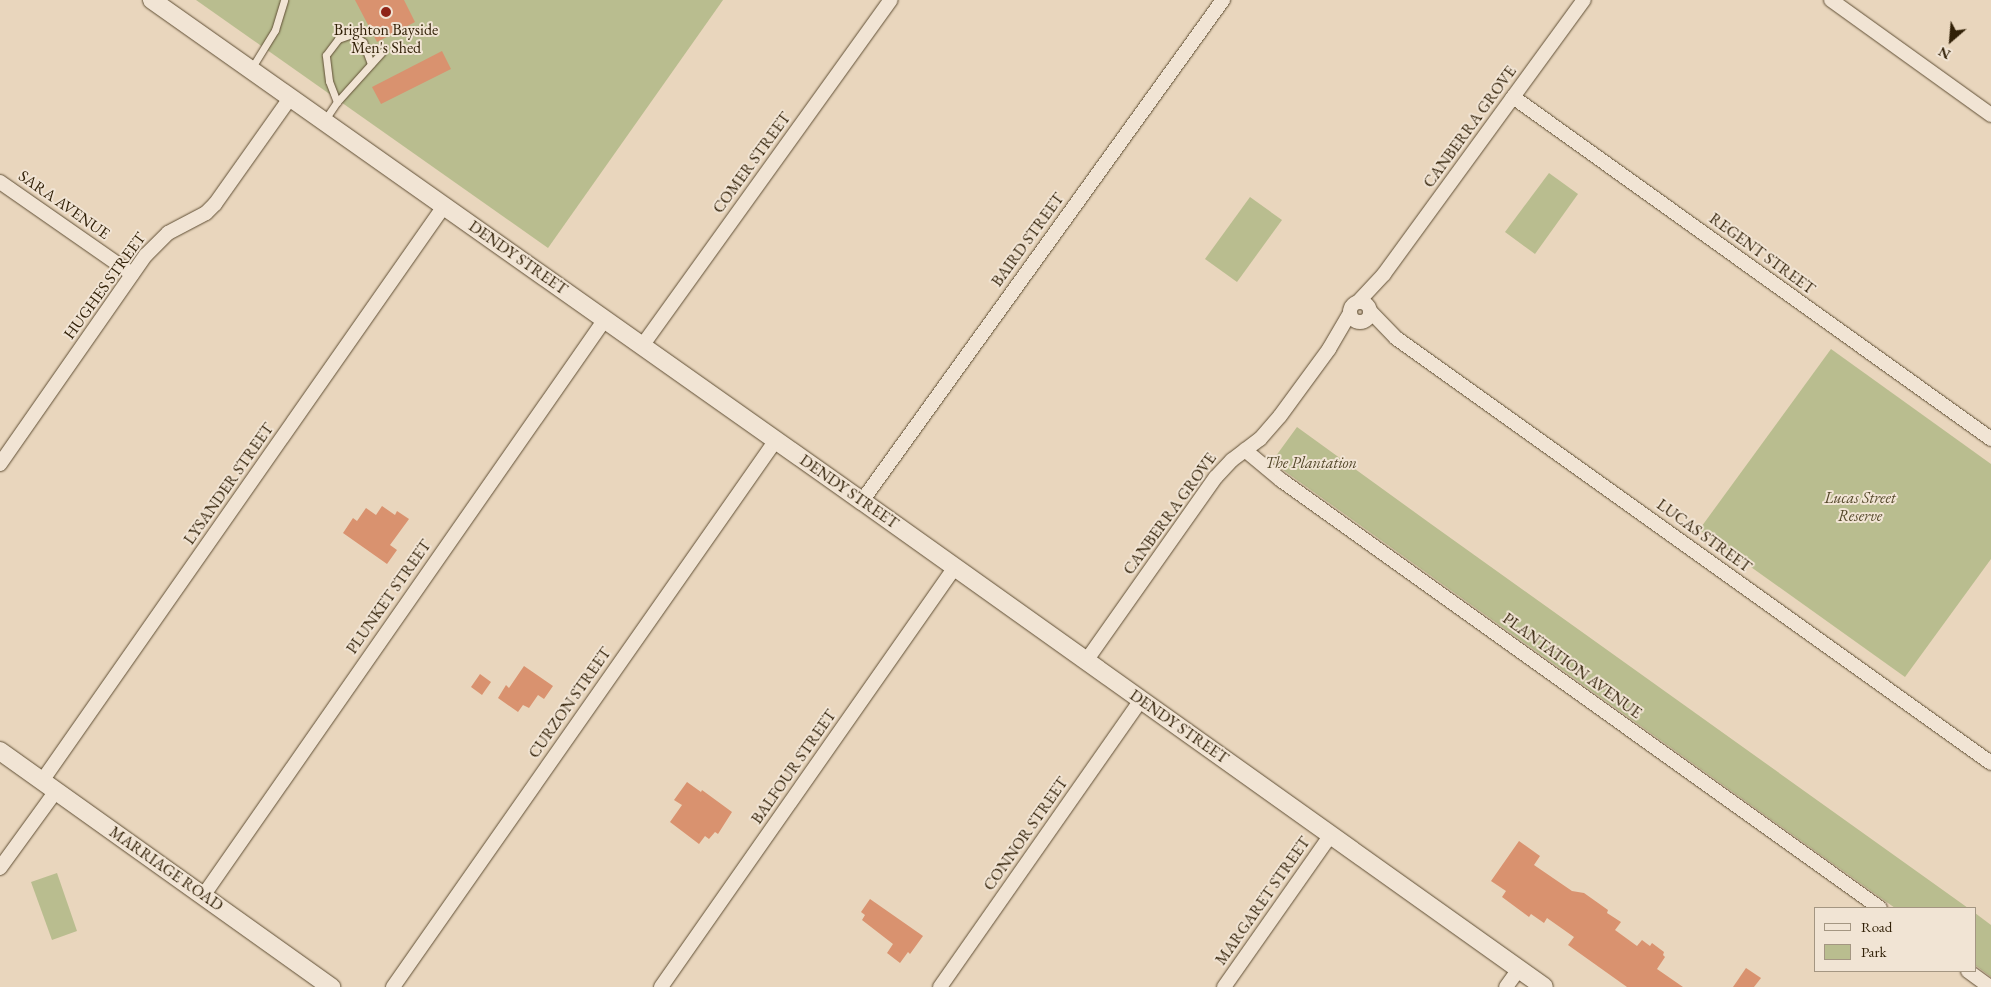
<!DOCTYPE html>
<style>
body{margin:0}
#map{position:relative;width:1991px;height:987px;overflow:hidden;background:#e9d6bd;font-family:"EB Garamond",serif}
div>[style]{position:absolute}
.green>*{inset:0;background:#b9bd8f}
.building>*{inset:0;background:#d9926f}
.roads{filter:drop-shadow(0 0 1px #5f4e34) drop-shadow(0 0 1px #5f4e34)}
.service>*{height:7px;margin:-3.5px;padding:0 3.5px;transform-origin:3.5px;border-radius:3.5px;background:#f1e4d4}
.minor>*{height:14px;margin:-7px;padding:0 7px;transform-origin:7px;border-radius:7px;background:#f1e4d4}
.minor>.ring{margin:-7px;padding:0;box-sizing:content-box;background:none;border:14px solid #f1e4d4;border-radius:50%}
.tertiary>*{height:18px;margin:-9px;padding:0 9px;transform-origin:9px;border-radius:9px;background:#f1e4d4}
.dots>*{width:14px;height:14px;translate:-50% -50%;box-sizing:border-box;border:2px solid #f1e4d4;border-radius:50%}
span{translate:-50% -50%;white-space:nowrap;text-align:center;line-height:1.15;-webkit-text-stroke:4px #f1e4d4;paint-order:stroke}
.poi-label{font-size:16px;color:#312007}
.street-label{font-size:16px;color:#312007}
.park-label{font-size:16px;color:#534729;font-style:italic}
.legend{position:absolute;left:1814px;top:907px;width:162px;height:65px;box-sizing:border-box;background:#f1e4d4;border:1px solid #a49682;margin:0;padding:6px 9px;list-style:none;font-size:15px;color:#312007}
.legend li{display:flex;align-items:center;gap:10px;height:25px}
.legend b{width:25px;border:1px solid #a49682}
.north{position:absolute;left:1926px;top:15px;width:50px;height:50px;-webkit-text-stroke:4px #f1e4d4;paint-order:stroke;rotate:207deg;font-size:14px;font-weight:700;line-height:20px;text-align:center;color:#312007}
.north::after{content:'';display:block;margin:auto;width:18px;height:22px;background:#312007;clip-path:polygon(50% 0,100% 100%,50% 72%,0 100%)}
</style>
<div id="map">
<div class="green">
<i style="clip-path:polygon(196px 0,723px 0,548px 248px)"></i>
<i style="clip-path:polygon(1549px 173px,1578px 194px,1535px 254px,1505px 232px)"></i>
<i style="clip-path:polygon(1250px 197px,1282px 220px,1237px 282px,1205px 259px)"></i>
<i style="clip-path:polygon(1831px 349px,1991px 464px,1991px 559px,1905px 677px,1699px 530px)"></i>
<i style="clip-path:polygon(1297px 427px,1431px 524px,1968px 908px,1895px 908px,1276px 465px,1273px 460px)"></i>
<i style="clip-path:polygon(57px 873px,77px 931px,52px 940px,31px 882px)"></i>
<i style="clip-path:polygon(1975px 913px,1991px 925px,1991px 977px,1975px 965px)"></i>
</div>
<div class="building">
<i style="clip-path:polygon(355px 0,404px 0,415px 22px,377px 42px)"></i>
<i style="clip-path:polygon(442px 51px,451px 69px,381px 104px,372px 87px)"></i>
<i style="clip-path:polygon(382px 506px,395px 515px,397px 511px,409px 519px,390px 545px,397px 550px,387px 564px,343px 533px,353px 518px,357px 521px,366px 508px,376px 515px)"></i>
<i style="clip-path:polygon(524px 666px,553px 686px,544px 699px,538px 695px,529px 708px,523px 705px,518px 712px,498px 698px,506px 685px,509px 688px)"></i>
<i style="clip-path:polygon(480px 674px,491px 682px,482px 695px,471px 687px)"></i>
<i style="clip-path:polygon(687px 782px,701px 792px,702px 790px,732px 812px,718px 834px,715px 832px,709px 839px,705px 836px,699px 844px,670px 822px,682px 805px,674px 800px)"></i>
<i style="clip-path:polygon(1519px 841px,1540px 856px,1534px 865px,1572px 891px,1584px 893px,1608px 910px,1607px 913px,1621px 922px,1615px 930px,1637px 946px,1642px 940px,1650px 946px,1652px 943px,1664px 952px,1663px 955px,1665px 957px,1657px 969px,1683px 987px,1627px 987px,1568px 945px,1574px 937px,1547px 918px,1544px 923px,1531px 914px,1529px 917px,1502px 897px,1506px 891px,1491px 881px)"></i>
<i style="clip-path:polygon(870px 899px,923px 936px,910px 954px,908px 952px,900px 963px,887px 953px,893px 944px,862px 920px,865px 915px,861px 912px)"></i>
<i style="clip-path:polygon(1746px 968px,1761px 978px,1754px 987px,1733px 987px)"></i>
</div>
<div class="roads">
<div class="service">
<i style="left:251px;top:69px;width:46px;rotate:-58.4deg"></i>
<i style="left:275px;top:30px;width:31px;rotate:-73deg"></i>
<i style="left:337px;top:102px;width:22px;rotate:-111deg"></i>
<i style="left:329px;top:81px;width:26px;rotate:-97deg"></i>
<i style="left:326px;top:55px;width:20px;rotate:-53deg"></i>
<i style="left:338px;top:39px;width:15px;rotate:-20deg"></i>
<i style="left:352px;top:34px;width:14px;rotate:36deg"></i>
<i style="left:363px;top:42px;width:23px;rotate:70deg"></i>
<i style="left:324px;top:121px;width:23px;rotate:-56deg"></i>
<i style="left:337px;top:102px;width:67px;rotate:-48deg"></i>
</div>
<div class="minor">
<i style="left:1831px;top:0;width:197px;rotate:35.7deg"></i>
<i style="left:1513px;top:97px;width:588px;rotate:35.58deg"></i>
<i style="left:0;top:182px;width:161px;rotate:34.9deg"></i>
<i class="ring" style="left:1350px;top:302px;width:6px;height:6px"></i>
<i style="left:1358px;top:302px;width:38px;rotate:-47deg"></i>
<i style="left:1384px;top:274px;width:339px;rotate:-53.9deg"></i>
<i style="left:1370px;top:311px;width:37px;rotate:46deg"></i>
<i style="left:1396px;top:338px;width:731px;rotate:35.54deg"></i>
<i style="left:642px;top:346px;width:426px;rotate:-54.3deg"></i>
<i style="left:1245px;top:450px;width:47px;rotate:39.8deg"></i>
<i style="left:1281px;top:480px;width:736px;rotate:35.55deg"></i>
<i style="left:0;top:464px;width:255px;rotate:-55.1deg"></i>
<i style="left:146px;top:255px;width:31px;rotate:-45deg"></i>
<i style="left:168px;top:233px;width:43px;rotate:-27.8deg"></i>
<i style="left:206px;top:213px;width:13px;rotate:-45deg"></i>
<i style="left:215px;top:204px;width:130px;rotate:-54.7deg"></i>
<i style="left:862px;top:501px;width:618px;rotate:-54.23deg"></i>
<i style="left:1086px;top:661px;width:225px;rotate:-54.8deg"></i>
<i style="left:1216px;top:477px;width:23px;rotate:-47deg"></i>
<i style="left:1232px;top:460px;width:35px;rotate:-37deg"></i>
<i style="left:1260px;top:439px;width:30px;rotate:-49deg"></i>
<i style="left:1280px;top:416px;width:83px;rotate:-53.8deg"></i>
<i style="left:1329px;top:349px;width:42px;rotate:-59.7deg"></i>
<i style="left:42px;top:781px;width:702px;rotate:-55.04deg"></i>
<i style="left:0;top:868px;width:95px;rotate:-54deg"></i>
<i style="left:203px;top:896px;width:703px;rotate:-55.13deg"></i>
<i style="left:1968px;top:971px;width:27px;rotate:36deg"></i>
<i style="left:393px;top:987px;width:668px;rotate:-55deg"></i>
<i style="left:661px;top:987px;width:513px;rotate:-55.01deg"></i>
<i style="left:940px;top:987px;width:350px;rotate:-55deg"></i>
<i style="left:1224px;top:987px;width:186px;rotate:-54.9deg"></i>
<i style="left:1506px;top:987px;width:22px;rotate:-54deg"></i>
</div>
<div class="tertiary">
<i style="left:152px;top:0;width:869px;rotate:35.21deg"></i>
<i style="left:862px;top:501px;width:837px;rotate:35.47deg"></i>
<i style="left:0;top:751px;width:407px;rotate:35.5deg"></i>
</div>
</div>
<div class="dots">
<i style="left:386px;top:12px;background:#8f2418"></i>
</div>
<div class="poi-label">
<span style="left:386px;top:39px">Brighton Bayside<br>Men's Shed</span>
</div>
<div class="street-label">
<span style="left:1470px;top:127px;rotate:-54deg">CANBERRA GROVE</span>
<span style="left:752px;top:163px;rotate:-54deg">COMER STREET</span>
<span style="left:64px;top:205px;rotate:35deg">SARA AVENUE</span>
<span style="left:1028px;top:240px;rotate:-54deg">BAIRD STREET</span>
<span style="left:1762px;top:254px;rotate:36deg">REGENT STREET</span>
<span style="left:518px;top:258px;rotate:35deg">DENDY STREET</span>
<span style="left:105px;top:286px;rotate:-54deg">HUGHES STREET</span>
<span style="left:229px;top:484px;rotate:-55deg">LYSANDER STREET</span>
<span style="left:849px;top:492px;rotate:35deg">DENDY STREET</span>
<span style="left:1170px;top:514px;rotate:-54deg">CANBERRA GROVE</span>
<span style="left:1704px;top:536px;rotate:36deg">LUCAS STREET</span>
<span style="left:389px;top:597px;rotate:-55deg">PLUNKET STREET</span>
<span style="left:1572px;top:666px;rotate:36deg">PLANTATION AVENUE</span>
<span style="left:570px;top:703px;rotate:-55deg">CURZON STREET</span>
<span style="left:1179px;top:727px;rotate:35deg">DENDY STREET</span>
<span style="left:794px;top:767px;rotate:-55deg">BALFOUR STREET</span>
<span style="left:1026px;top:834px;rotate:-55deg">CONNOR STREET</span>
<span style="left:166px;top:869px;rotate:35deg">MARRIAGE ROAD</span>
<span style="left:1263px;top:901px;rotate:-55deg">MARGARET STREET</span>
</div>
<div class="park-label">
<span style="left:1311px;top:463px">The Plantation</span>
<span style="left:1860px;top:507px">Lucas Street<br>Reserve</span>
</div>
<ul class="legend">
<li><b style="height:6px;background:#f1e4d4"></b>Road</li>
<li><b style="height:14px;background:#b9bd8f"></b>Park</li>
</ul>
<div class="north">N</div>
</div>
